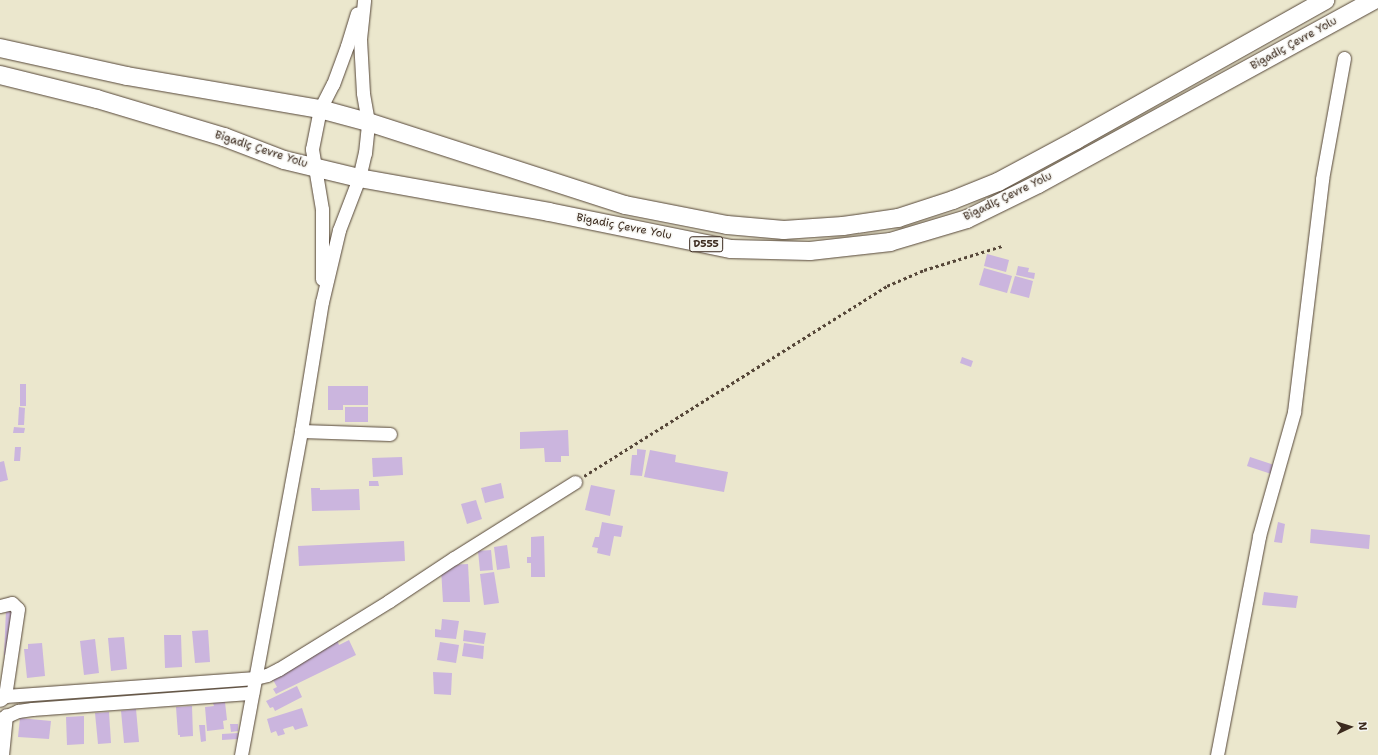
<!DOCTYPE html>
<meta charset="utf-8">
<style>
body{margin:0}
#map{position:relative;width:1378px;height:755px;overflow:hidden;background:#ebe7cd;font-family:"Shantell Sans",sans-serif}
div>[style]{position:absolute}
.building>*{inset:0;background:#cbb5de}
.path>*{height:2.5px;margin-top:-1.25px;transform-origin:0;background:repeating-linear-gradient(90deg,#554638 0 3px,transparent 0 6px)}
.roads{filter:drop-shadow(0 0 1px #554638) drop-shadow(0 0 1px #554638)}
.minor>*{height:13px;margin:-6.5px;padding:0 6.5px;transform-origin:6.5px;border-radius:6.5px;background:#fff}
.highway>*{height:18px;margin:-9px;padding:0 9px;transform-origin:9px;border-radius:9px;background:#fff}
span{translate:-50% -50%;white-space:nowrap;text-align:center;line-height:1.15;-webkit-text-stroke:3px #f6f6f2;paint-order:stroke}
.shield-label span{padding:1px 3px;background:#f6f6f2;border:1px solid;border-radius:3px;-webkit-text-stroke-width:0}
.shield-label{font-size:10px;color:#3b2a1e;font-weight:700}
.street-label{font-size:11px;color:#3b2a1e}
.north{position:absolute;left:1330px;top:707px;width:40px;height:40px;-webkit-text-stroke:3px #f6f6f2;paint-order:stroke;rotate:86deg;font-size:11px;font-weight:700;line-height:16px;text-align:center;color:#3b2a1e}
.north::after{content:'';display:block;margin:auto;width:14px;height:18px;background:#3b2a1e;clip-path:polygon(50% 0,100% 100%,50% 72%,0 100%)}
</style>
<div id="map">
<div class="building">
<i style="clip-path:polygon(987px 254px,1009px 260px,1006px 272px,984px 266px)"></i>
<i style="clip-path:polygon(1018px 266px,1029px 268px,1028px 272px,1035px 273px,1034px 279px,1016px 275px)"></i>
<i style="clip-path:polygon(984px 268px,1012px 276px,1007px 293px,979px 285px)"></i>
<i style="clip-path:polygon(1015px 276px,1033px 281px,1029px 298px,1010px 293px)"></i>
<i style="clip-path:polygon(962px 357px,973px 361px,971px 367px,960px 363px)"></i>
<i style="clip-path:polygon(20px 384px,26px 384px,26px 406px,20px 406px)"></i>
<i style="clip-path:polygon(328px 386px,368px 386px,368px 405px,343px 405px,343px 410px,328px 410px)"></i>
<i style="clip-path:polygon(19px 407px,25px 408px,24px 425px,18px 425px)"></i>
<i style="clip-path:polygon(345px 407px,368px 407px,368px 422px,345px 422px)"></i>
<i style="clip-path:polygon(14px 427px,25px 428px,24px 433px,13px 433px)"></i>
<i style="clip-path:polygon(568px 430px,569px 456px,561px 456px,561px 462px,545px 462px,544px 448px,520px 449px,520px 432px)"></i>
<i style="clip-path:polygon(15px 447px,21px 447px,20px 461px,14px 461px)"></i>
<i style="clip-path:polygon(637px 449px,646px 450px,642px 476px,630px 475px,632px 455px,637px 455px)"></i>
<i style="clip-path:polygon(650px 450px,676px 455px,675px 462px,728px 472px,724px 492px,644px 477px)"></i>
<i style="clip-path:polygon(402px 457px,403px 475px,373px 477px,372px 458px)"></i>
<i style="clip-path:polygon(1250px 457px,1277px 466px,1274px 475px,1247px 466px)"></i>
<i style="clip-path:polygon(4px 461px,8px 480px,0 482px,0 462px)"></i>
<i style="clip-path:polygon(369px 481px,378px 481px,379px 486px,369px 486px)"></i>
<i style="clip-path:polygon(501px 483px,504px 498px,485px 503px,481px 488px)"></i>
<i style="clip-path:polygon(591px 485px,615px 490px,610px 516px,585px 510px)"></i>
<i style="clip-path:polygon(311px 488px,320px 488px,320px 490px,359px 489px,360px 510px,312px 511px)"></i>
<i style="clip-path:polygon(476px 500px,482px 519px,467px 524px,461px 504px)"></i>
<i style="clip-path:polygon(602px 522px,623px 526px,621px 537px,614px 536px,610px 556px,597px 553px,598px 548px,592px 547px,595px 537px,599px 537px)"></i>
<i style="clip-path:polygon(1278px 522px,1285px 524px,1282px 543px,1274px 542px)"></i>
<i style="clip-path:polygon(1311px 529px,1370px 535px,1369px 549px,1310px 543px)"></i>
<i style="clip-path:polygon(544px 536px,545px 577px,531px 577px,531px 563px,527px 563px,527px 557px,531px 557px,531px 537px)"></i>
<i style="clip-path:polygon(404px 541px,405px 561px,299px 566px,298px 546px)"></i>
<i style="clip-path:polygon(507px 545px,510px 568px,497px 570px,494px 547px)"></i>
<i style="clip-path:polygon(491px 550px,493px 570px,480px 571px,478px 551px)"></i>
<i style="clip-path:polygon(468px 564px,470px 602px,443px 602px,441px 569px,449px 565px)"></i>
<i style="clip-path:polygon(494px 572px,499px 603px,484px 605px,480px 574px)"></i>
<i style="clip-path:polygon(1264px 592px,1298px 596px,1296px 608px,1262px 605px)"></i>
<i style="clip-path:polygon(6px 610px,12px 611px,11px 655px,4px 655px)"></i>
<i style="clip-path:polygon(442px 619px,459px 621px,456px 639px,435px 637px,435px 629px,441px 630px)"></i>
<i style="clip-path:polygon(208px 630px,210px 662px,195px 663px,192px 631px)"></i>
<i style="clip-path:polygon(464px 630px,486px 633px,484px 644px,463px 641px)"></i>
<i style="clip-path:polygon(164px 635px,181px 635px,182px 667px,165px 668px)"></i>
<i style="clip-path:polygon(124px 637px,127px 669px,111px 671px,108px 638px)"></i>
<i style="clip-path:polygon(95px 639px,99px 673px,84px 675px,80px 641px)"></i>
<i style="clip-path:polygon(337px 640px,339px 645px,349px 640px,356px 655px,276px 694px,273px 689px,277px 687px,272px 678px)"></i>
<i style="clip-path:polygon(440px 642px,459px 645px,456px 663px,437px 660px)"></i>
<i style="clip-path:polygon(42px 643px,45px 676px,27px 678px,24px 649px,28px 649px,28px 644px)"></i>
<i style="clip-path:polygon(464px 643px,484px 646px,483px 659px,462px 656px)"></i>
<i style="clip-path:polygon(433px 672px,452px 673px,451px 695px,434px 694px)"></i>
<i style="clip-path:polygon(297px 686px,302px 697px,275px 711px,273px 707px,270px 708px,266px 701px)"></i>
<i style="clip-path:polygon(225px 702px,227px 720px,223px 721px,224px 729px,207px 731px,205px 707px,214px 706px,213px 703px)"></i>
<i style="clip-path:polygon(192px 706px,193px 736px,180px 737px,180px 735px,178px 735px,176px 707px)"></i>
<i style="clip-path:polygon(302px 708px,308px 726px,295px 730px,293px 726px,283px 729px,285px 734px,278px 736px,276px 731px,271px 733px,267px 719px)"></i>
<i style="clip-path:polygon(136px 709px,139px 742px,124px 743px,121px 711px)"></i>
<i style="clip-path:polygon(109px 712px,111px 743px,98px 744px,95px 713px)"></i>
<i style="clip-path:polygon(84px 716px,84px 744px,67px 745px,66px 717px)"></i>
<i style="clip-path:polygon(20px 718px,51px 721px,49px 739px,18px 737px)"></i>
<i style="clip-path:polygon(230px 724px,238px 724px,238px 731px,231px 732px)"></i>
<i style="clip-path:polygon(199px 725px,205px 725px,206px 741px,201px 742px)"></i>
<i style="clip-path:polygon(238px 733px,238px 739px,222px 740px,222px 734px)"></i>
</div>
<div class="path">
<i style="left:584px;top:476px;width:358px;rotate:-32.1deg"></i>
<i style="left:887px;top:286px;width:40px;rotate:-23.4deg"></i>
<i style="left:924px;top:270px;width:82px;rotate:-17.1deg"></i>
</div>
<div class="roads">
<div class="minor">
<i style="left:322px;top:279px;width:70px;rotate:-90deg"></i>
<i style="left:322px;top:209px;width:61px;rotate:-99.5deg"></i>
<i style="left:312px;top:149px;width:41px;rotate:-78.7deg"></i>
<i style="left:320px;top:109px;width:28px;rotate:-63deg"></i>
<i style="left:333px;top:84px;width:40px;rotate:-69.8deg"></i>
<i style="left:347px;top:46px;width:34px;rotate:-73deg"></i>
<i style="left:301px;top:431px;width:89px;rotate:1.9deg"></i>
<i style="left:0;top:606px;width:12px;rotate:-14deg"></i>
<i style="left:12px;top:603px;width:8px;rotate:45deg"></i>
<i style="left:18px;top:609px;width:88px;rotate:98.5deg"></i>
<i style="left:5px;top:696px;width:6px;rotate:141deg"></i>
<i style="left:5px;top:696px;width:251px;rotate:-4.1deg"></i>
<i style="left:255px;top:678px;width:12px;rotate:-14deg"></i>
<i style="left:267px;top:675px;width:13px;rotate:-27deg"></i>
<i style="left:279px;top:669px;width:129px;rotate:-31.7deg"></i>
<i style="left:389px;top:601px;width:78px;rotate:-33.5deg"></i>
<i style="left:454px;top:558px;width:143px;rotate:-32.1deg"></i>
<i style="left:0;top:719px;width:20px;rotate:-24deg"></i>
<i style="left:18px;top:711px;width:14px;rotate:-8deg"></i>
<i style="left:32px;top:709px;width:221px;rotate:-4.2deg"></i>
<i style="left:2px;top:755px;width:40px;rotate:-84.3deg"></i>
<i style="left:241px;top:755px;width:330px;rotate:-79.5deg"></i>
<i style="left:301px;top:431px;width:131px;rotate:-80.8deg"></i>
<i style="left:322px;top:302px;width:74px;rotate:-76.7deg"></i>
<i style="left:339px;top:230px;width:56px;rotate:-69deg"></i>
<i style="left:359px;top:178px;width:26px;rotate:-77deg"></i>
<i style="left:365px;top:153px;width:31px;rotate:-84deg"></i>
<i style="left:368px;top:122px;width:29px;rotate:-100deg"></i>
<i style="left:363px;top:93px;width:54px;rotate:-93.2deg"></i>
<i style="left:360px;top:39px;width:39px;rotate:-84deg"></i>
<i style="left:1217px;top:755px;width:223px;rotate:-79.1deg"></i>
<i style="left:1259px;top:536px;width:129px;rotate:-74.2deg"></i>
<i style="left:1294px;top:412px;width:235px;rotate:-83.1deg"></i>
<i style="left:1322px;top:179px;width:123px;rotate:-79.7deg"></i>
</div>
<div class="highway">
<i style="left:0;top:48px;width:130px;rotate:12.4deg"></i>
<i style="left:127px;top:76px;width:196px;rotate:9.7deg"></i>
<i style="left:320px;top:109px;width:50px;rotate:15.2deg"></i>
<i style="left:368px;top:122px;width:270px;rotate:17.9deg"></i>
<i style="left:625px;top:205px;width:104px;rotate:11.1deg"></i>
<i style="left:727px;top:225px;width:57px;rotate:5deg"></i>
<i style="left:784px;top:230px;width:59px;rotate:-3.9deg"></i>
<i style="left:843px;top:226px;width:56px;rotate:-8.3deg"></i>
<i style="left:898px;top:218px;width:58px;rotate:-18.1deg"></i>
<i style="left:953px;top:200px;width:48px;rotate:-21.8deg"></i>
<i style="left:998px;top:182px;width:89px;rotate:-28.3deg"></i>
<i style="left:1076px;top:140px;width:286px;rotate:-29.3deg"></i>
<i style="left:0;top:75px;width:100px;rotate:13.9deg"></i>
<i style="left:97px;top:99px;width:133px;rotate:16.7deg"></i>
<i style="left:224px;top:137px;width:64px;rotate:21deg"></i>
<i style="left:284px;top:160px;width:77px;rotate:13.5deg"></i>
<i style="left:359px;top:178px;width:193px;rotate:10.1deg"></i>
<i style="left:549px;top:212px;width:186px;rotate:11.5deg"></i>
<i style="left:731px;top:249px;width:79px;rotate:1.5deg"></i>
<i style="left:810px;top:251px;width:81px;rotate:-6.4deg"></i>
<i style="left:890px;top:242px;width:80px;rotate:-16.6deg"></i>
<i style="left:967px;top:219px;width:79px;rotate:-26.2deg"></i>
<i style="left:1038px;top:184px;width:383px;rotate:-28.7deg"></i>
</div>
</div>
<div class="shield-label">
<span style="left:706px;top:244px">D555</span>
</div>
<div class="street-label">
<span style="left:1294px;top:44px;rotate:-29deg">Bigadiç Çevre Yolu</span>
<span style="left:261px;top:150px;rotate:18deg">Bigadiç Çevre Yolu</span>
<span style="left:1008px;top:197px;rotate:-26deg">Bigadiç Çevre Yolu</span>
<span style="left:624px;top:227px;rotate:11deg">Bigadiç Çevre Yolu</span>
</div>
<div class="north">N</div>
</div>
